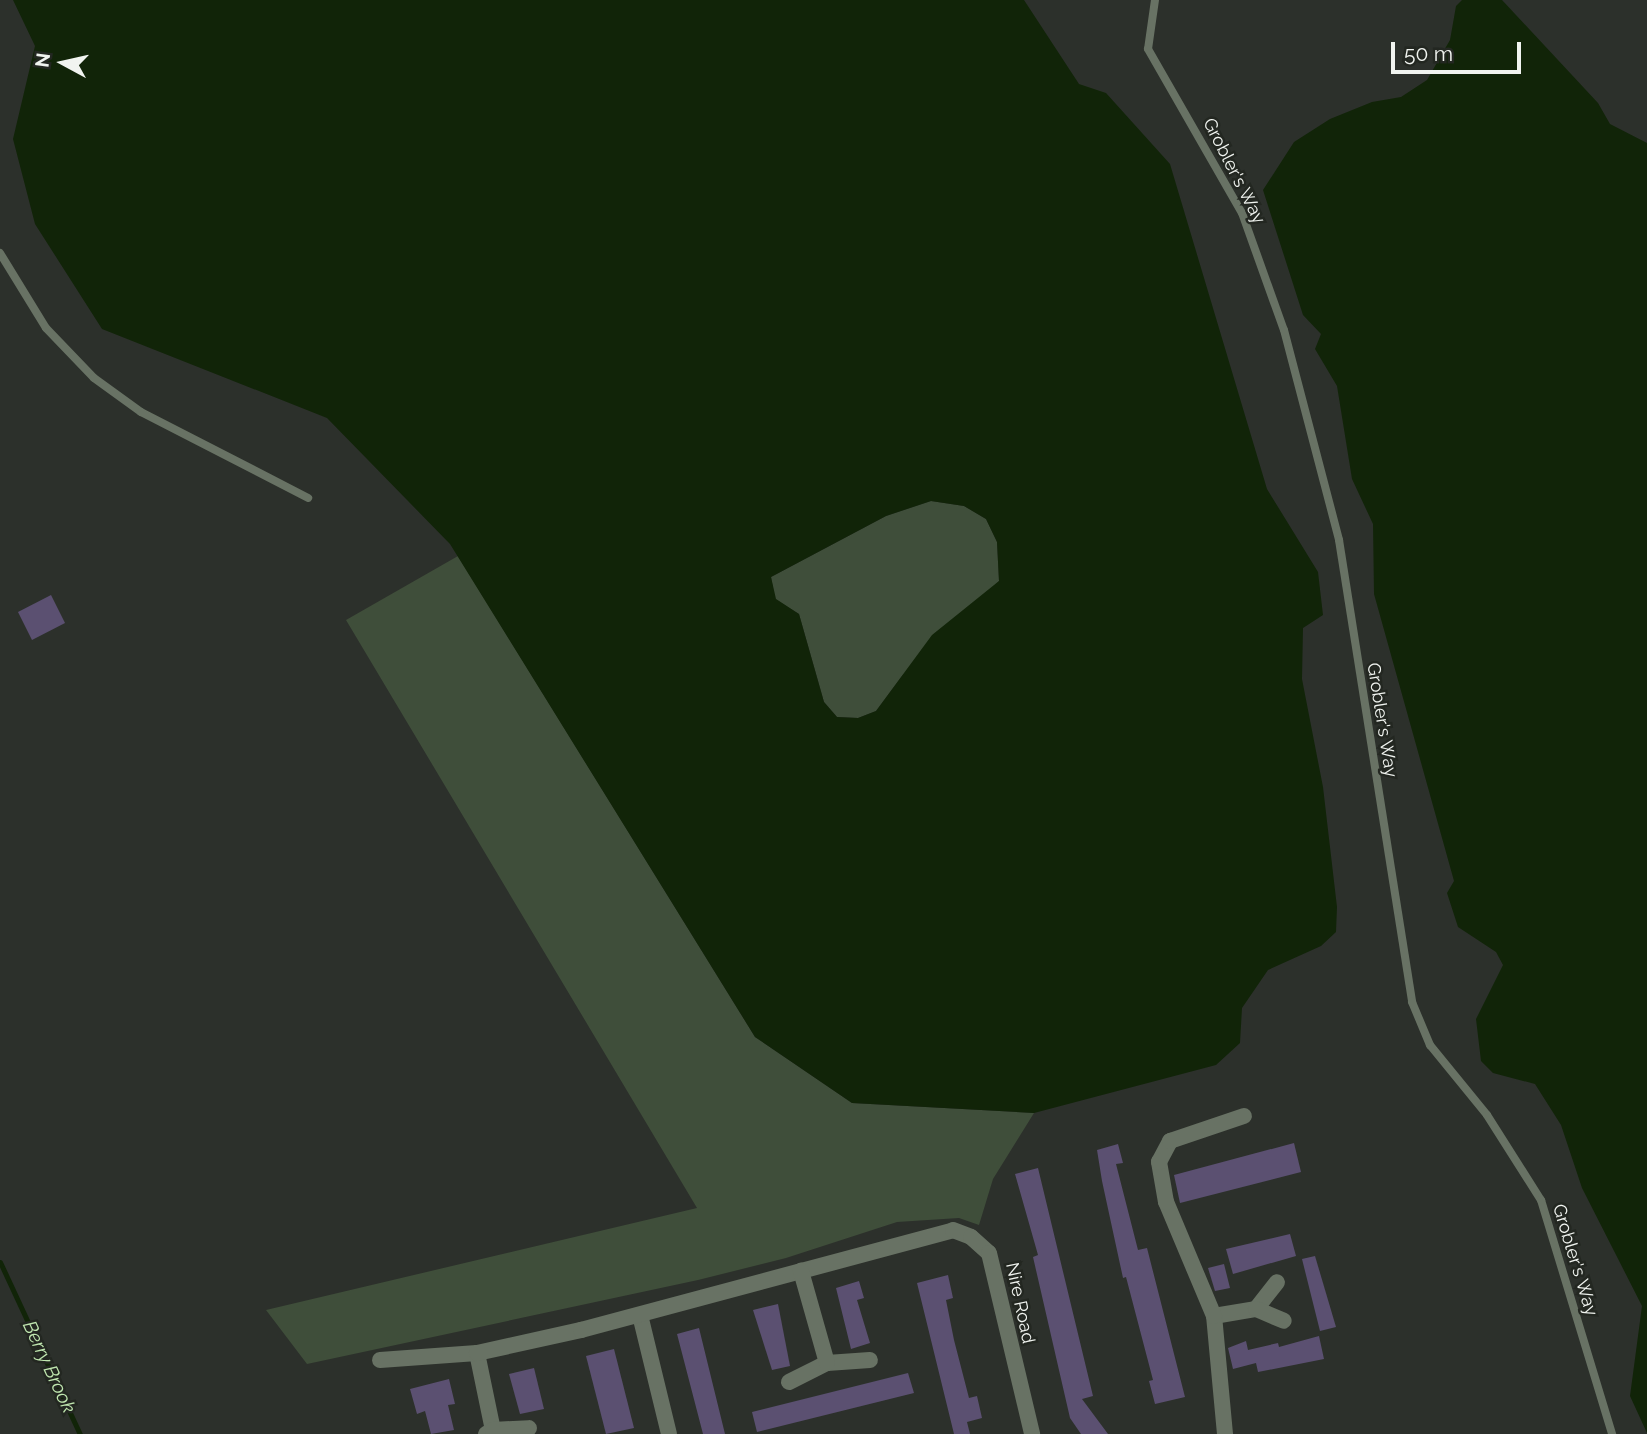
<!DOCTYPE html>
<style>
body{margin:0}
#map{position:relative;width:1647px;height:1434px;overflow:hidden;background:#2c302b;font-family:Raleway,sans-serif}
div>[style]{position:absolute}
.green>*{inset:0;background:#3f4e3a}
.water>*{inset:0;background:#112408}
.stream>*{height:5px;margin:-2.5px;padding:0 2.5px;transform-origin:2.5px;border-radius:2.5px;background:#112408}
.building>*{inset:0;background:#5b5071}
.lane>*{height:8px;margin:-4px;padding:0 4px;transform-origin:4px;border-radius:4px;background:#687264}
.street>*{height:16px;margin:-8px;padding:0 8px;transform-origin:8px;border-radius:8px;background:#687264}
span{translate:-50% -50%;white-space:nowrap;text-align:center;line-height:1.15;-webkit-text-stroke:5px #232721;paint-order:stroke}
.street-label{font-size:18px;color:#f1f4f0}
.water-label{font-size:19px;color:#c0e7b0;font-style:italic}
.north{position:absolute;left:28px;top:28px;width:70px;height:70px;-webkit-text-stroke:5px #232721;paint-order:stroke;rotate:278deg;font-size:19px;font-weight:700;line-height:28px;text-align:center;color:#f1f4f0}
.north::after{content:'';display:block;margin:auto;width:24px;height:32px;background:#f1f4f0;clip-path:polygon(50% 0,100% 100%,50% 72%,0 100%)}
.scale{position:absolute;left:1391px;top:42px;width:130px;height:32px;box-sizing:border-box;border:4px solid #f1f4f0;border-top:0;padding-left:9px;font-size:21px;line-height:24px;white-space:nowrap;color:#f1f4f0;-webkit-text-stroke:5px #232721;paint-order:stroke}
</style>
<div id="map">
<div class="green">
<i style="clip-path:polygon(931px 501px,964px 506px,986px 519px,997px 542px,999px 581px,902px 676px,876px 711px,858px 718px,837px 717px,824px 702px,799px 614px,775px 599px,771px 577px,886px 516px)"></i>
<i style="clip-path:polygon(458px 556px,755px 1037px,852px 1103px,1034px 1113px,993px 1179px,979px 1225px,959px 1218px,897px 1222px,786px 1258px,698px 1280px,307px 1364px,266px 1310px,697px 1208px,346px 620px)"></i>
</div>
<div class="water">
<i style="clip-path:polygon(evenodd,13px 0,1024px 0,1079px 84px,1106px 93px,1170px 164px,1267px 489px,1318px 572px,1323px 615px,1303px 628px,1302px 679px,1323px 787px,1337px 907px,1336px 932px,1321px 946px,1268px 970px,1242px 1008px,1240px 1043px,1216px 1065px,1034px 1113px,852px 1103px,755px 1037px,450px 544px,327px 418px,102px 329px,35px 224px,13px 139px,35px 46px,13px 0,931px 501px,964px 506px,986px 519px,997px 542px,999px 581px,932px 635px,876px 711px,858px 718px,837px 717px,824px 702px,799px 614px,776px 599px,771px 577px,886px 516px,931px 501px)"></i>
<i style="clip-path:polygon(1462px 0,1502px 0,1598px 103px,1610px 124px,1647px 143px,1647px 1433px,1630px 1396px,1642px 1306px,1582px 1188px,1561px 1125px,1535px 1084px,1493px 1073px,1481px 1061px,1476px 1019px,1503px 965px,1496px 952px,1458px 927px,1447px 893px,1454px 881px,1374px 594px,1373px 524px,1352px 479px,1337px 386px,1315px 349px,1321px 334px,1303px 315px,1263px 190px,1294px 142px,1330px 119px,1372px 102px,1401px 97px,1427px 80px,1450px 40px,1456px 6px)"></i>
</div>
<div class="stream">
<i style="left:0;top:1262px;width:190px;rotate:65.1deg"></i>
</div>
<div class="building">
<i style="clip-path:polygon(51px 595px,65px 623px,32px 640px,18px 612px)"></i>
<i style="clip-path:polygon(1294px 1143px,1301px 1172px,1180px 1203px,1174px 1175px)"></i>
<i style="clip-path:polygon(1118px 1144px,1123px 1163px,1116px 1164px,1138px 1250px,1147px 1248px,1185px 1397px,1155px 1404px,1149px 1381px,1153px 1380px,1126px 1277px,1123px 1278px,1102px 1181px,1097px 1150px)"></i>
<i style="clip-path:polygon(1038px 1168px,1093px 1396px,1082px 1399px,1108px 1434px,1081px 1434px,1070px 1418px,1033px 1257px,1038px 1255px,1015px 1174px)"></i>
<i style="clip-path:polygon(1290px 1234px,1296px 1256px,1233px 1274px,1226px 1249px)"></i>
<i style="clip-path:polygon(1315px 1256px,1336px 1327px,1320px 1331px,1302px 1259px)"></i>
<i style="clip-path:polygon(1224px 1264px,1230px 1288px,1215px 1291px,1208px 1268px)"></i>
<i style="clip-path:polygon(948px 1275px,953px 1298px,946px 1300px,954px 1340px,969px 1398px,977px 1396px,982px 1418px,967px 1422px,970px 1434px,954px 1434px,917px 1283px)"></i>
<i style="clip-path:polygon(859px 1281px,864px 1298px,857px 1300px,870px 1343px,851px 1349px,836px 1288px)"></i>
<i style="clip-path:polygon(778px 1304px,790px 1366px,772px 1370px,753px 1310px)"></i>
<i style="clip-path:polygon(699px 1328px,711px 1377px,725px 1434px,703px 1434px,677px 1334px)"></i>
<i style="clip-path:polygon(1319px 1336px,1324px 1359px,1258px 1372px,1256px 1363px,1233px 1369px,1228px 1348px,1246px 1341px,1248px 1350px,1278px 1343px,1279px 1347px)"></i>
<i style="clip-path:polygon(614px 1349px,634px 1428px,606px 1434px,586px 1356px)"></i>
<i style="clip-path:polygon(534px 1368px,544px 1409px,520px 1414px,509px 1374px)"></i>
<i style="clip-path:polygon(908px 1373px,914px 1393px,757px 1432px,752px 1412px)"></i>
<i style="clip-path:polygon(449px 1379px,455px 1404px,448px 1405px,454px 1430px,431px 1434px,425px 1411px,417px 1414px,410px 1389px)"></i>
</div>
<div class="lane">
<i style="left:1155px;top:0;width:49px;rotate:98.1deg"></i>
<i style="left:1148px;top:49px;width:189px;rotate:60.2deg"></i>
<i style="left:1242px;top:213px;width:124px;rotate:70.3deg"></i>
<i style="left:1284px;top:330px;width:217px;rotate:75.3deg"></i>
<i style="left:1339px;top:540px;width:468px;rotate:81deg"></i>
<i style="left:1412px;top:1002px;width:47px;rotate:67.3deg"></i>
<i style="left:1430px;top:1045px;width:90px;rotate:50.8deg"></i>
<i style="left:1487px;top:1115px;width:101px;rotate:57.6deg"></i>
<i style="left:1541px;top:1200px;width:245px;rotate:73.1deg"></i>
<i style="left:0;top:253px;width:88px;rotate:58.5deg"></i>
<i style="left:46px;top:328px;width:69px;rotate:46.2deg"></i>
<i style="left:94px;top:378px;width:58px;rotate:35.9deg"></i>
<i style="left:141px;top:412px;width:188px;rotate:27.2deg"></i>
</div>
<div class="street">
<i style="left:1256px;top:1309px;width:34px;rotate:-52deg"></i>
<i style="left:640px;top:1315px;width:122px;rotate:76.3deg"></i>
<i style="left:1214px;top:1316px;width:43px;rotate:-9.5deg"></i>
<i style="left:1256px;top:1309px;width:30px;rotate:23deg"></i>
<i style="left:477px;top:1353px;width:79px;rotate:78.3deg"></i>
<i style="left:493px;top:1430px;width:8px;rotate:150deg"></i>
<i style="left:380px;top:1360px;width:97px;rotate:-4.1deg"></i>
<i style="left:477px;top:1353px;width:107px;rotate:-12.5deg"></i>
<i style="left:581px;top:1330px;width:385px;rotate:-15deg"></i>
<i style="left:953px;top:1230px;width:19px;rotate:21deg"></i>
<i style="left:971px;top:1237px;width:24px;rotate:42deg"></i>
<i style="left:989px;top:1253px;width:186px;rotate:76.6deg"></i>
<i style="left:827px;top:1363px;width:43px;rotate:-4deg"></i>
<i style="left:789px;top:1382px;width:42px;rotate:-26.6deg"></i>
<i style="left:827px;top:1363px;width:96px;rotate:-105.8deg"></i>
<i style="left:493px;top:1430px;width:36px;rotate:-3deg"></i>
<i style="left:1225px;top:1434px;width:119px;rotate:-95.3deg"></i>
<i style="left:1214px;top:1316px;width:124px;rotate:-112.8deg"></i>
<i style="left:1166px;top:1202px;width:41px;rotate:-99.9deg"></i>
<i style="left:1159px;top:1162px;width:24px;rotate:-62deg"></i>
<i style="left:1170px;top:1141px;width:78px;rotate:-18.7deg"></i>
</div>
<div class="street-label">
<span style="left:1234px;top:171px;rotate:63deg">Grobler's Way</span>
<span style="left:1382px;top:720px;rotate:81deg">Grobler's Way</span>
<span style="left:1575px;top:1260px;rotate:73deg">Grobler's Way</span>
<span style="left:1020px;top:1303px;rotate:78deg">Nire Road</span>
</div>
<div class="water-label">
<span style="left:49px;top:1367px;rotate:65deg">Berry Brook</span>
</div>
<div class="north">N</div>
<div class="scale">50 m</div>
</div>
